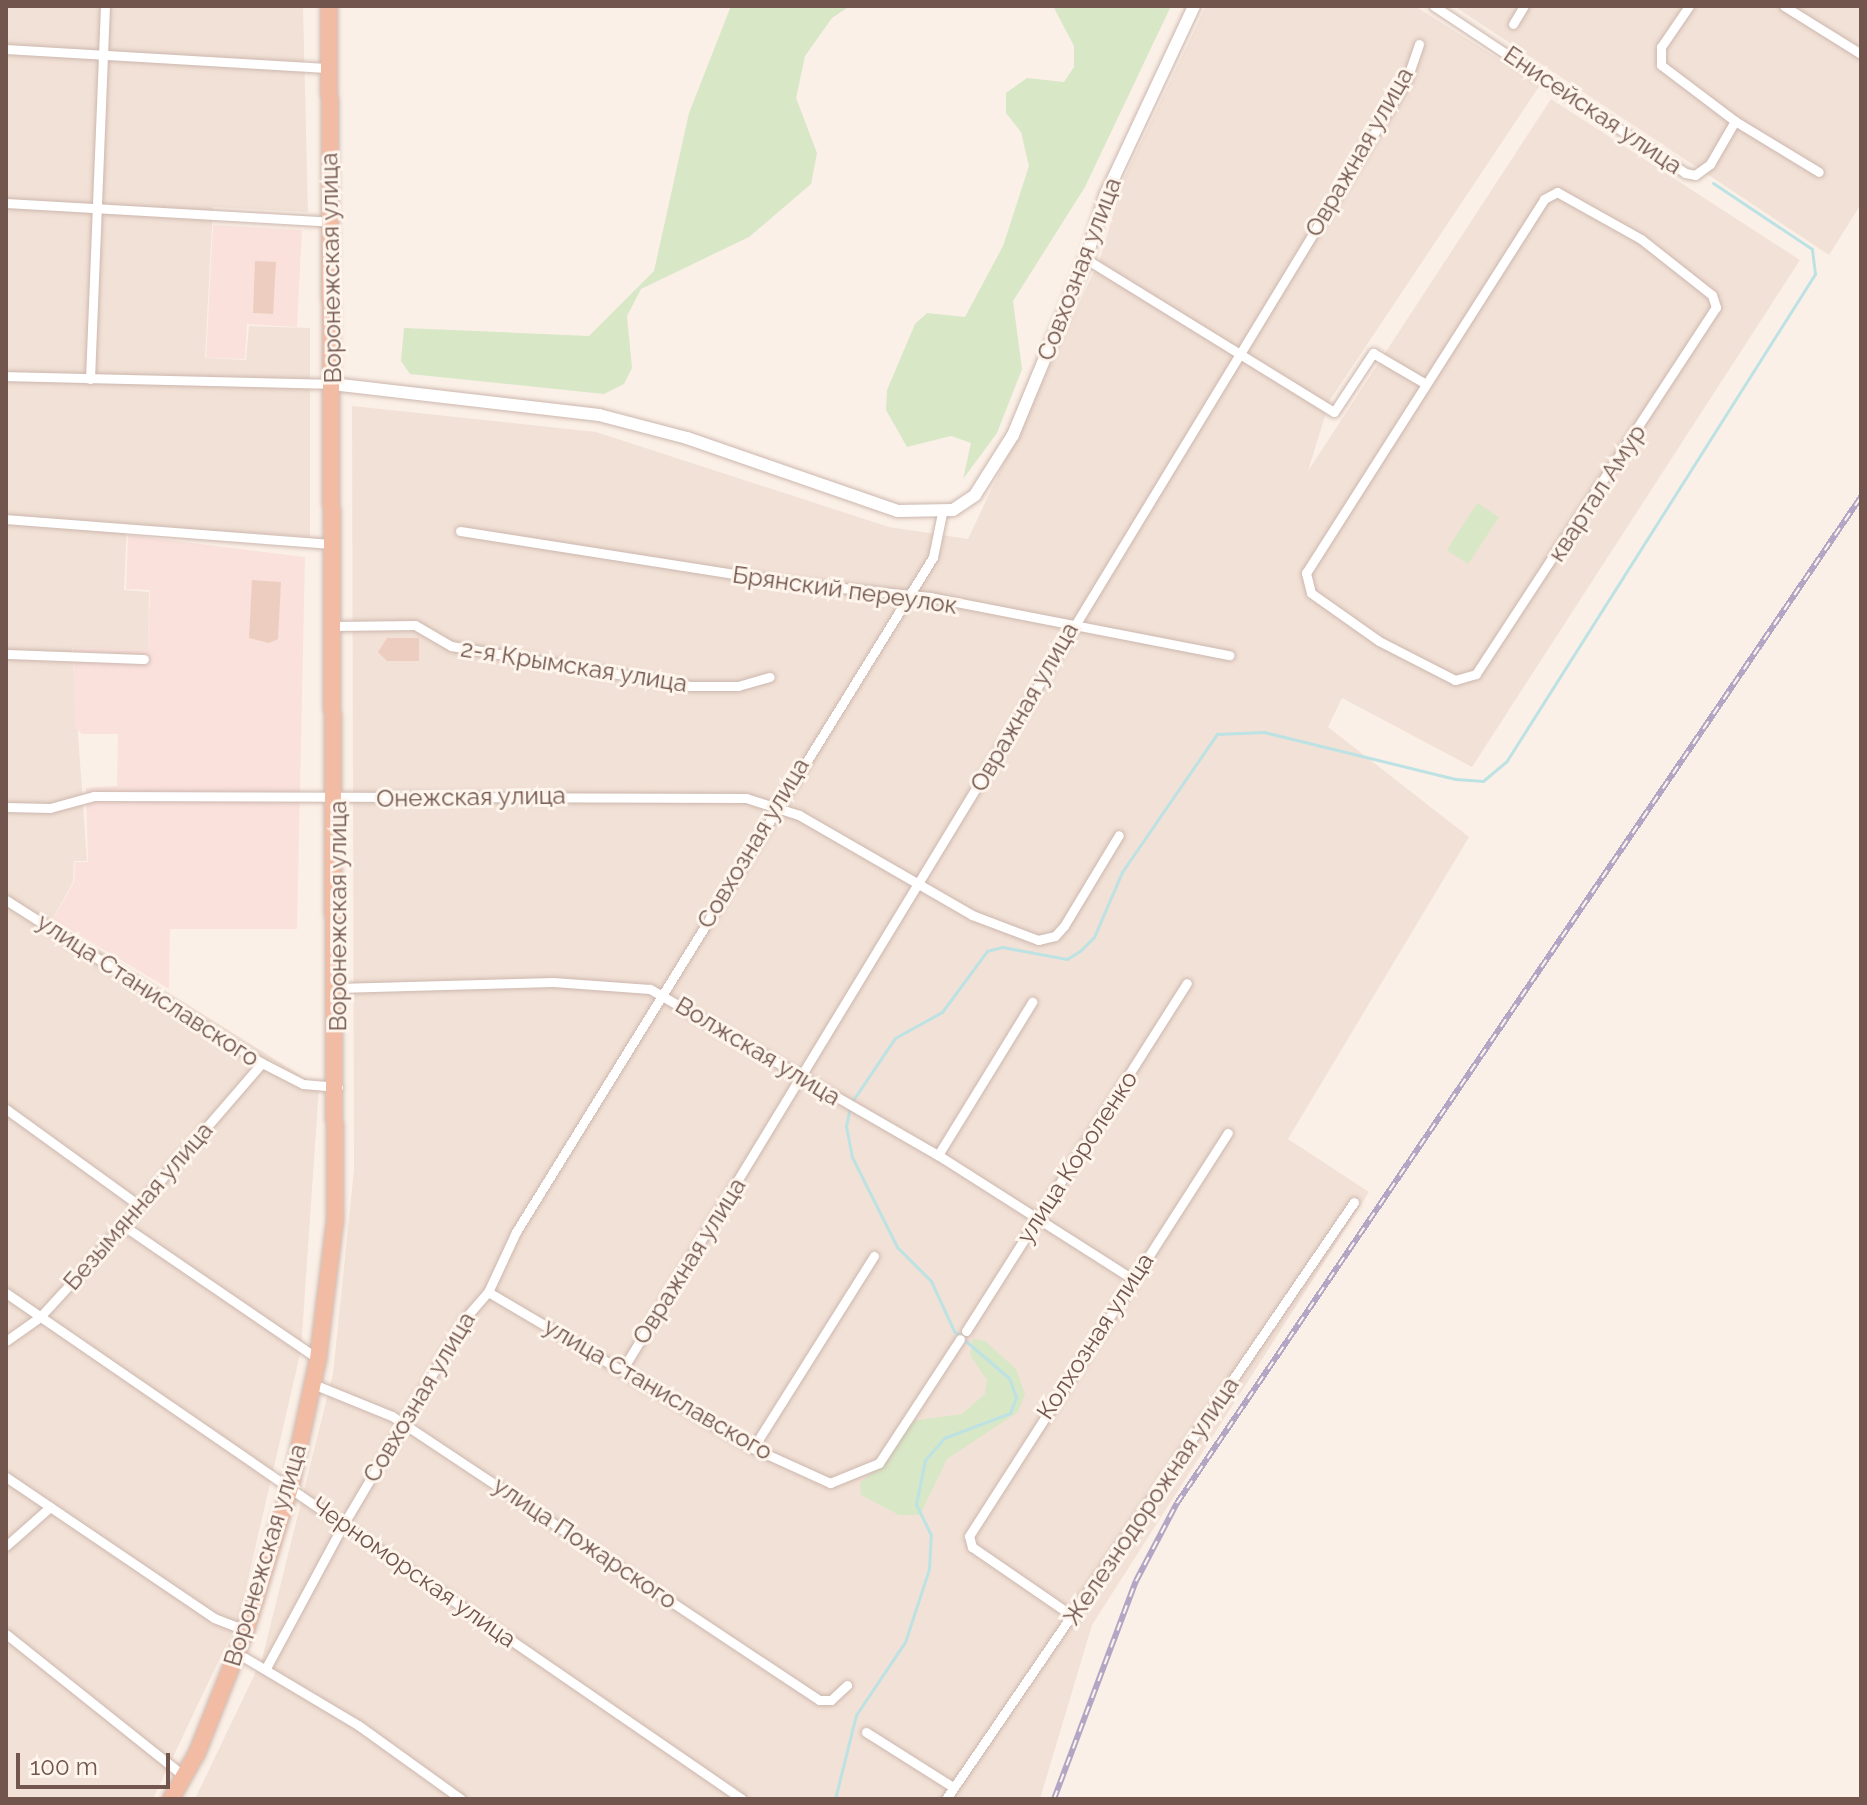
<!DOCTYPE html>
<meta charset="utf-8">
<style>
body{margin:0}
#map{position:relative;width:1867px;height:1805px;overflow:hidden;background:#fbf0e7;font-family:Raleway,sans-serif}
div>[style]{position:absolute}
.residential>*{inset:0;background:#f2e1d6}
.commercial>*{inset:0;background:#fae1dc}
.green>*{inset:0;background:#d8e7c6}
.stream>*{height:3px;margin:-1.5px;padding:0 1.5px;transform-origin:1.5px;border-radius:1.5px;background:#bde2e3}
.building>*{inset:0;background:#eecdc1}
.roads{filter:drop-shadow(0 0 2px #ccb7ae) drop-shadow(0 0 2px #ccb7ae)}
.minor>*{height:9px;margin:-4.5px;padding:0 4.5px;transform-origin:4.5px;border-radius:4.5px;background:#fff}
.secondary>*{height:12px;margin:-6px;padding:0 6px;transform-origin:6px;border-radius:6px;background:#fff}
.trunk>*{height:16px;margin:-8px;padding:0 8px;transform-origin:8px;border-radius:8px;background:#f2bca4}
.rail>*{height:6px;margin-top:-3px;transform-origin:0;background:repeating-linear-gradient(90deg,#fef5ed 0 9px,#b2a6c4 0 18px);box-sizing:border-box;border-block:2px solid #b2a6c4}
span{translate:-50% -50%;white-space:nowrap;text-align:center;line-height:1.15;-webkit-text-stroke:6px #fef5ed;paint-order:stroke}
.street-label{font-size:24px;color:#72564d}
.frame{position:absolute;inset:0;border:8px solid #72564d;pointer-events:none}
.scale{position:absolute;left:16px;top:1753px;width:154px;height:36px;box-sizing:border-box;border:4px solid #72564d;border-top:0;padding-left:10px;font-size:24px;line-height:28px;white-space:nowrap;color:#72564d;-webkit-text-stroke:6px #fef5ed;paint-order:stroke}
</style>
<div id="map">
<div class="residential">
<i style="clip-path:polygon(6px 6px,303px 6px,308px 212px,213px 207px,205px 358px,246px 360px,249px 326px,310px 328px,310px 537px,127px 525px,124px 590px,149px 592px,148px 650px,72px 648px,87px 861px,74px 861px,73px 882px,52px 920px,319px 1087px,301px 1350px,239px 1618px,153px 1799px,6px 1799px)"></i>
<i style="clip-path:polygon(1206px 6px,1415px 6px,1540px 85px,1330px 400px,1308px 471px,1551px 99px,1800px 260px,1472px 767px,1342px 698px,1328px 727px,1469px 837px,1288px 1139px,1369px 1192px,1092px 1625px,1040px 1799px,195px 1799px,262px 1659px,333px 1374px,354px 1170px,352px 406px,596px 432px,889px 527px,968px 539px,1100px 259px,1124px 178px)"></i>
<i style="clip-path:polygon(1454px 6px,1861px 6px,1861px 204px,1829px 255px)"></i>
</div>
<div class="commercial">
<i style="clip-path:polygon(213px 225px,302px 230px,297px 327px,247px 324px,245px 359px,206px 358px)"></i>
<i style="clip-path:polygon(128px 535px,305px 557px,297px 929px,170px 929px,169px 989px,53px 919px,74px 882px,75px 862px,88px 862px,86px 788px,117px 786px,118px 734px,82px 734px,75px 728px,73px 648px,148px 650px,150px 590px,126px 589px)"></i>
</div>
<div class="green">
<i style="clip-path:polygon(731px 6px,850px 6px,832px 18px,805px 56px,796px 98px,817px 153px,811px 184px,749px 237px,641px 289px,627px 316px,632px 368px,624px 384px,604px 394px,410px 374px,401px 361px,404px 328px,589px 336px,654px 271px,689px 113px)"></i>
<i style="clip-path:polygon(1053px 6px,1171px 6px,1085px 187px,1013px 301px,1022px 369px,997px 433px,963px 479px,971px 443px,951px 436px,907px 447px,886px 410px,887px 390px,915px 324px,927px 313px,965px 317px,1003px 246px,1029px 166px,1021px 132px,1006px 113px,1006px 93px,1027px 78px,1064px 82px,1074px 67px,1074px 46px)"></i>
<i style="clip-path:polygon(1477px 503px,1499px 517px,1468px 564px,1447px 550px)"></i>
<i style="clip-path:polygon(973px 1339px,985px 1341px,1016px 1369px,1025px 1394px,1018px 1412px,947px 1459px,920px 1515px,899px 1515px,861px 1495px,860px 1483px,887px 1460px,911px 1421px,962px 1414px,985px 1394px,987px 1380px,970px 1355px)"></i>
</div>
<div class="stream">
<i style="left:835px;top:1799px;width:87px;rotate:-76deg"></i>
<i style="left:856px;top:1715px;width:88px;rotate:-56.1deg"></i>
<i style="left:905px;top:1642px;width:77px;rotate:-71.8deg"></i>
<i style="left:929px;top:1569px;width:34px;rotate:-87deg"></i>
<i style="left:931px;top:1535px;width:34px;rotate:-116deg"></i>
<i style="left:916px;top:1504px;width:45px;rotate:-78.4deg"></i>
<i style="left:925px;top:1460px;width:29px;rotate:-49deg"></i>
<i style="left:944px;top:1438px;width:71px;rotate:-20.7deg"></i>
<i style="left:1010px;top:1413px;width:17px;rotate:-69deg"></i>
<i style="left:1016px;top:1397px;width:20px;rotate:-110deg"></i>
<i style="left:1009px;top:1378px;width:72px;rotate:-139.5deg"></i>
<i style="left:954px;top:1331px;width:55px;rotate:-114.7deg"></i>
<i style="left:931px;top:1281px;width:48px;rotate:-135deg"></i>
<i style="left:897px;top:1247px;width:101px;rotate:-116.6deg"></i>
<i style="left:852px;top:1157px;width:32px;rotate:-101deg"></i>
<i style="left:846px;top:1126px;width:24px;rotate:-78deg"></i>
<i style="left:851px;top:1103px;width:78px;rotate:-55.9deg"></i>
<i style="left:895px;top:1038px;width:54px;rotate:-29deg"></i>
<i style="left:942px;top:1012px;width:76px;rotate:-53.6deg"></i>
<i style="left:987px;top:951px;width:16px;rotate:-15deg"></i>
<i style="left:1002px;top:947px;width:66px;rotate:10.5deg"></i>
<i style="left:1067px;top:959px;width:15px;rotate:-32deg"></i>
<i style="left:1080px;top:951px;width:20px;rotate:-45deg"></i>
<i style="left:1094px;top:937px;width:71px;rotate:-66.7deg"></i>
<i style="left:1122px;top:872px;width:168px;rotate:-55.5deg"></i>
<i style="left:1217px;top:734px;width:47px;rotate:-2.4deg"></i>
<i style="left:1264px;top:732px;width:198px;rotate:13.8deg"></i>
<i style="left:1456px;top:779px;width:27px;rotate:4deg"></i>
<i style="left:1483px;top:781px;width:30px;rotate:-40deg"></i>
<i style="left:1506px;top:762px;width:578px;rotate:-57.66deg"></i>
<i style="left:1815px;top:274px;width:25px;rotate:-97deg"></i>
<i style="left:1812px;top:249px;width:119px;rotate:-146.3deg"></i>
</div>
<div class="building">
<i style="clip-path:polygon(255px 261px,276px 262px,273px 314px,253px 313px)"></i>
<i style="clip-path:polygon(252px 580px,281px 582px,278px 639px,269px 643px,249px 638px)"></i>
<i style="clip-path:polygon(387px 638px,419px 638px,419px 661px,387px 661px,378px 652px)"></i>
</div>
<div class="roads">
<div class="minor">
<i style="left:1434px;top:6px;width:301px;rotate:33.6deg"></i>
<i style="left:1685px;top:173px;width:10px;rotate:11deg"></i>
<i style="left:1695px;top:175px;width:19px;rotate:-36deg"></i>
<i style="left:1710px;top:164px;width:50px;rotate:-59.8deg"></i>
<i style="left:1689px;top:6px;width:50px;rotate:124.3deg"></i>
<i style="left:1661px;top:47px;width:18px;rotate:90deg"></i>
<i style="left:1661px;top:65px;width:93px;rotate:37.1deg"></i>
<i style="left:1735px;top:121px;width:98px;rotate:31.3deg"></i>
<i style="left:1784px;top:6px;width:91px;rotate:31.9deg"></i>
<i style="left:1513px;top:24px;width:21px;rotate:-59deg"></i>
<i style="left:6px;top:49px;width:325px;rotate:3.4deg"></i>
<i style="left:1557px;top:192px;width:96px;rotate:29.2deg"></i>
<i style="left:1641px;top:239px;width:90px;rotate:38.3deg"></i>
<i style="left:1712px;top:295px;width:13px;rotate:72deg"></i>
<i style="left:1716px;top:307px;width:439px;rotate:123.2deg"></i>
<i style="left:1476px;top:674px;width:22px;rotate:164deg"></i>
<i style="left:1455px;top:680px;width:85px;rotate:-152.8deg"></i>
<i style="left:1379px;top:641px;width:83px;rotate:-144.8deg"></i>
<i style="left:1311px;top:593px;width:21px;rotate:-104deg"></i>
<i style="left:1306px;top:573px;width:443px;rotate:-57.5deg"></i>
<i style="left:1544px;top:199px;width:15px;rotate:-28deg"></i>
<i style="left:6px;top:203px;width:326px;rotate:3.3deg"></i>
<i style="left:1086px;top:259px;width:291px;rotate:31.7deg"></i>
<i style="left:1334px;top:412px;width:71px;rotate:-56.5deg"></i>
<i style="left:1373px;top:353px;width:61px;rotate:30.3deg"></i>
<i style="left:6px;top:376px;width:326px;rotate:1.4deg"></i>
<i style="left:90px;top:379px;width:373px;rotate:-87.7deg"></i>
<i style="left:6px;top:519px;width:328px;rotate:4.4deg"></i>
<i style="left:460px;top:531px;width:328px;rotate:8.9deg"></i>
<i style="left:784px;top:582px;width:147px;rotate:5.9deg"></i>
<i style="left:930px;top:597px;width:305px;rotate:11deg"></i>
<i style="left:335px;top:626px;width:80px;rotate:-0.7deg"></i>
<i style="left:415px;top:625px;width:42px;rotate:30.3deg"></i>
<i style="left:451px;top:646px;width:241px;rotate:9.5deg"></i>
<i style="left:689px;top:686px;width:49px"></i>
<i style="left:738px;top:686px;width:33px;rotate:-16deg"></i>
<i style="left:6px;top:654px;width:138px;rotate:2.1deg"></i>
<i style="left:6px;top:807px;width:44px;rotate:1.3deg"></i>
<i style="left:50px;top:808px;width:46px;rotate:-15.3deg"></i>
<i style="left:94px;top:796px;width:652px;rotate:0.18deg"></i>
<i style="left:746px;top:798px;width:56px;rotate:17.8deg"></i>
<i style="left:799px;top:815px;width:200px;rotate:30deg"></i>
<i style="left:972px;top:915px;width:71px;rotate:20.7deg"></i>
<i style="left:1038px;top:940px;width:17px;rotate:-13deg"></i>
<i style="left:1055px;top:936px;width:13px;rotate:-48deg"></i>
<i style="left:1064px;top:926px;width:106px;rotate:-58.9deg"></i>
<i style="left:6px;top:900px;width:303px;rotate:32.5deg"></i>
<i style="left:262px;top:1063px;width:46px;rotate:27.1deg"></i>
<i style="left:303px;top:1084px;width:35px;rotate:5deg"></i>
<i style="left:337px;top:988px;width:216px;rotate:-1.6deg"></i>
<i style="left:553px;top:982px;width:97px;rotate:4.1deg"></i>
<i style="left:650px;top:989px;width:332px;rotate:30deg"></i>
<i style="left:938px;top:1155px;width:229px;rotate:32.5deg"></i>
<i style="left:6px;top:1109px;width:165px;rotate:35.9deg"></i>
<i style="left:938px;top:1155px;width:180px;rotate:-58.4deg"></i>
<i style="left:124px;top:1226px;width:235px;rotate:34.4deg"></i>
<i style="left:488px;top:1292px;width:308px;rotate:30.5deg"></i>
<i style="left:753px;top:1448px;width:85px;rotate:24.4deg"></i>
<i style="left:830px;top:1483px;width:53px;rotate:-22.2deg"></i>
<i style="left:879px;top:1463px;width:148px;rotate:-56.8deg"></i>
<i style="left:6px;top:1293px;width:893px;rotate:34.51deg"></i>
<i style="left:966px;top:1331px;width:412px;rotate:-57.6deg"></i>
<i style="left:6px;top:1341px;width:42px;rotate:-35.2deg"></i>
<i style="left:40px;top:1317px;width:65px;rotate:-47.5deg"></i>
<i style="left:84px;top:1269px;width:272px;rotate:-49.2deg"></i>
<i style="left:624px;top:1367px;width:1507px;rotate:-58.7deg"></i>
<i style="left:1407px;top:79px;width:37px;rotate:-71deg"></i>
<i style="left:313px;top:1384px;width:85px;rotate:22.1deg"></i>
<i style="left:392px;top:1416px;width:513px;rotate:33.63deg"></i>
<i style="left:819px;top:1700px;width:12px"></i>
<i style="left:831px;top:1700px;width:22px;rotate:-43deg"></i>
<i style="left:753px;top:1448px;width:227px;rotate:-57.8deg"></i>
<i style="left:6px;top:1477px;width:251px;rotate:34.1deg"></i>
<i style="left:214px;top:1618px;width:34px;rotate:21deg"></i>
<i style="left:6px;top:1546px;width:59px;rotate:-41.6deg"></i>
<i style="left:1074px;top:1617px;width:124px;rotate:-145.5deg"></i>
<i style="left:972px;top:1547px;width:11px;rotate:-105deg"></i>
<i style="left:969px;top:1536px;width:479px;rotate:-57.3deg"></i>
<i style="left:6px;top:1634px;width:229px;rotate:38.6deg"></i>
<i style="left:237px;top:1653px;width:141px;rotate:30.8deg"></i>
<i style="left:358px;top:1725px;width:127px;rotate:35.7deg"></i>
<i style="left:266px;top:1668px;width:162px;rotate:-61.7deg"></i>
<i style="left:343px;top:1525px;width:243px;rotate:-59.3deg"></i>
<i style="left:467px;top:1316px;width:32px;rotate:-49deg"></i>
<i style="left:488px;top:1292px;width:66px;rotate:-65deg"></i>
<i style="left:516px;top:1232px;width:793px;rotate:-58.29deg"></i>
<i style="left:933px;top:557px;width:45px;rotate:-78.4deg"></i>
<i style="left:866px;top:1732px;width:103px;rotate:32.3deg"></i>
<i style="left:946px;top:1799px;width:723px;rotate:-55.65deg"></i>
</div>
<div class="secondary">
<i style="left:332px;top:384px;width:269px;rotate:6.6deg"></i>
<i style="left:599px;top:415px;width:91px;rotate:14.6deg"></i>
<i style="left:687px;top:438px;width:223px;rotate:19.1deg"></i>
<i style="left:898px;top:511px;width:55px;rotate:-1deg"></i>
<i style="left:953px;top:510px;width:27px;rotate:-34deg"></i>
<i style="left:975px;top:495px;width:71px;rotate:-57.7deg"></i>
<i style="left:1013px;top:435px;width:191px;rotate:-67.5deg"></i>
<i style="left:1086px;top:259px;width:68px;rotate:-72.9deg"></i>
<i style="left:1106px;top:194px;width:208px;rotate:-64.9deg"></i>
</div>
<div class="trunk">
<i style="left:171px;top:1799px;width:53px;rotate:-60.5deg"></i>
<i style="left:197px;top:1753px;width:132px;rotate:-68.3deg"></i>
<i style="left:246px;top:1630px;width:152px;rotate:-72.8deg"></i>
<i style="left:291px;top:1485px;width:129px;rotate:-77.9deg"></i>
<i style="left:318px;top:1359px;width:139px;rotate:-83deg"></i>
<i style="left:335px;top:1221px;width:1215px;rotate:-90.28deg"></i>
</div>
</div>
<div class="rail">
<i style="left:1054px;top:1799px;width:233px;rotate:-69.4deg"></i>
<i style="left:1136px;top:1581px;width:88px;rotate:-62.3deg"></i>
<i style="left:1177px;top:1503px;width:1217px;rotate:-55.79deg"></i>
</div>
<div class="street-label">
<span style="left:1593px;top:110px;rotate:34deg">Енисейская улица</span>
<span style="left:1359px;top:152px;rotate:-60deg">Овражная улица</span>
<span style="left:331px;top:268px;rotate:-91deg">Воронежская улица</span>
<span style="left:1079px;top:269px;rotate:-69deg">Совхозная улица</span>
<span style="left:1597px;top:493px;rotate:-57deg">квартал Амур</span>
<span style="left:845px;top:590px;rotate:8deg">Брянский переулок</span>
<span style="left:574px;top:666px;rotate:9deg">2-я Крымская улица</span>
<span style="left:1024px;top:707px;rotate:-60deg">Овражная улица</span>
<span style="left:471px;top:797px;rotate:-1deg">Онежская улица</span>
<span style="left:753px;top:843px;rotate:-59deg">Совхозная улица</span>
<span style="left:338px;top:916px;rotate:-90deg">Воронежская улица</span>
<span style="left:148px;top:990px;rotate:33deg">улица Станиславского</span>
<span style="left:758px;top:1051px;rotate:31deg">Волжская улица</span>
<span style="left:1077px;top:1157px;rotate:-57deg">улица Короленко</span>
<span style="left:138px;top:1206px;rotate:-49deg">Безымянная улица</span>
<span style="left:689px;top:1261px;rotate:-58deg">Овражная улица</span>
<span style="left:1095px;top:1336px;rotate:-57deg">Колхозная улица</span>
<span style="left:658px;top:1389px;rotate:30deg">улица Станиславского</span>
<span style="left:419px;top:1397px;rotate:-59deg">Совхозная улица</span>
<span style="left:1151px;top:1501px;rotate:-56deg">Железнодорожная улица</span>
<span style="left:585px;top:1543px;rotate:34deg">улица Пожарского</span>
<span style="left:265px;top:1555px;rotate:-73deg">Воронежская улица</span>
<span style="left:414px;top:1572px;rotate:35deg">Черноморская улица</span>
</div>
<div class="frame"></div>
<div class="scale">100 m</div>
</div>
